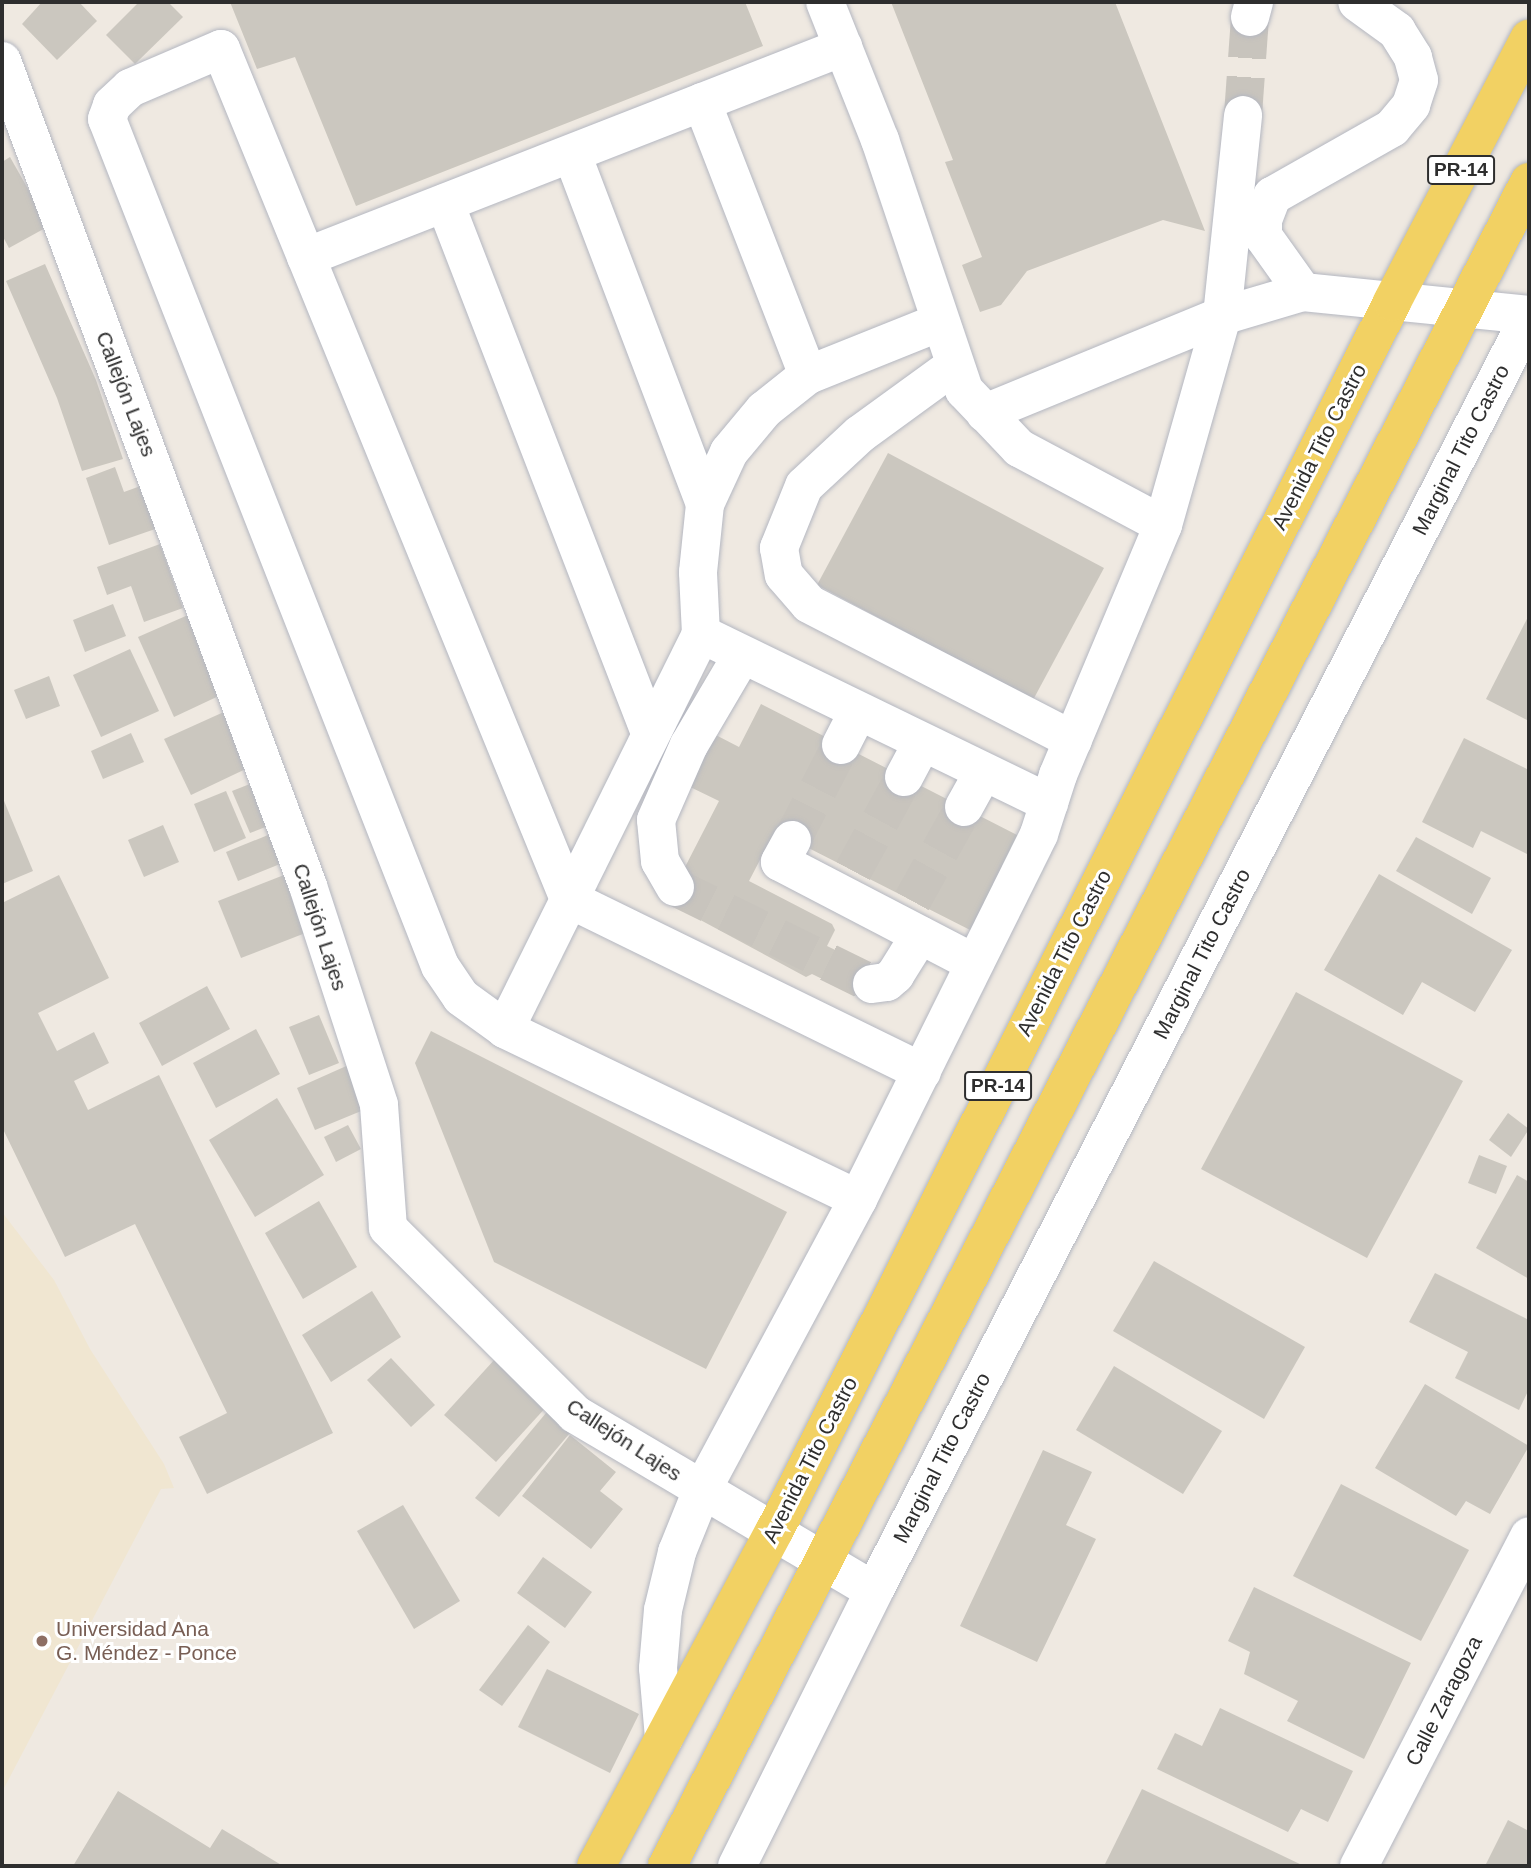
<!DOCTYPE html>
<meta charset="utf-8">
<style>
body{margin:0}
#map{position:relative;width:1531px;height:1868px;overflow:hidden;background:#efe9e1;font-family:Helvetica,sans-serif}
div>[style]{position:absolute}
.education>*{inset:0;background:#f0e6d1}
.building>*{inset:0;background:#cbc7bf}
.minor-tunnel>*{height:38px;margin-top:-19px;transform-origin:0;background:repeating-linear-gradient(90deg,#c8c4bd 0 38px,transparent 0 57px)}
.roads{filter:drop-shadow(0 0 2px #b4b7c1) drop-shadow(0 0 2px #b4b7c1)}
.minor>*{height:38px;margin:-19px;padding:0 19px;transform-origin:19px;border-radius:19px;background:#fff}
.major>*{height:38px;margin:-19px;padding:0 19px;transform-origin:19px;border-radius:19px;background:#f2d163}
.dots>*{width:19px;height:19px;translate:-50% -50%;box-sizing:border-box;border:4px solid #fff;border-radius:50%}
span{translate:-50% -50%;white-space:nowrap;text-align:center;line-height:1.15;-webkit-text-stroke:6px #fff;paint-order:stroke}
.shield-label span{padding:2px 5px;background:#fff;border:2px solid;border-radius:5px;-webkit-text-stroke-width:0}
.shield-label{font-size:19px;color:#2e2e2e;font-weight:700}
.street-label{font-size:21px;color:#2e2e2e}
.education-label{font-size:21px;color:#785e54}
.left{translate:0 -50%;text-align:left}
.frame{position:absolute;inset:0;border:4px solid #2e2e2e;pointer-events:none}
</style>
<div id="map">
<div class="education">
<i style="clip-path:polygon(2px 1212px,54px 1280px,90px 1349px,164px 1464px,174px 1488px,161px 1489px,2px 1792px)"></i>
</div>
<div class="building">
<i style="clip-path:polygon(42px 2px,79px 2px,97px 21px,57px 60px,22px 24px)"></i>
<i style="clip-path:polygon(139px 2px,168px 2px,183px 17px,135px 64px,106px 35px)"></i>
<i style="clip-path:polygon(230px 2px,745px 2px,763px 46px,356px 206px,295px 57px,257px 69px)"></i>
<i style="clip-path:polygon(891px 2px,1115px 2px,1205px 231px,1163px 220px,1027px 271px,1001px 305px,980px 312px,962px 265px,982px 257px,945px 162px,953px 160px)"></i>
<i style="clip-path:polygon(10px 157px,49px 226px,9px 248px,2px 235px,2px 162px)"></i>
<i style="clip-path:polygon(45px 264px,96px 380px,123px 459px,82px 471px,57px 398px,6px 281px)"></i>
<i style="clip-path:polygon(888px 453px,1104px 568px,1033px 700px,817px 585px)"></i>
<i style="clip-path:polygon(115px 467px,124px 492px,146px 484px,161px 527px,109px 545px,86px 478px)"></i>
<i style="clip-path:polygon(160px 544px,183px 608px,144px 622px,131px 586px,107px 595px,97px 567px)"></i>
<i style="clip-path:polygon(113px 604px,126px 636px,85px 652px,73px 620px)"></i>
<i style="clip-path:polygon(188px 615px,223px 694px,174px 717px,138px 637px)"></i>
<i style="clip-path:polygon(1529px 615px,1529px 721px,1486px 699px)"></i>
<i style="clip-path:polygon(130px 649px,159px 711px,101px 737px,73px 675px)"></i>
<i style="clip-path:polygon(49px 676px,60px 706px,26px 719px,14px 690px)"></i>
<i style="clip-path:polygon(761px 704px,1025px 839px,976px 933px,775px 831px,749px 881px,832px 924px,835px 930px,827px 946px,879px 971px,865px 1000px,812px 974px,806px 977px,667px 902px,719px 801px,684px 784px,710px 732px,739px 747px)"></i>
<i style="clip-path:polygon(226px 711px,252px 766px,191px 795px,164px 739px)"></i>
<i style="clip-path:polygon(131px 733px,144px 762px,103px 779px,91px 751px)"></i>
<i style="clip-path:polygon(1464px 738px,1529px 770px,1529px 855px,1481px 831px,1473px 848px,1422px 822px)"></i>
<i style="clip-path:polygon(255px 782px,273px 824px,250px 833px,232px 791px)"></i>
<i style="clip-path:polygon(226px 791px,246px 838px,214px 852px,194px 804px)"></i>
<i style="clip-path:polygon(2px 796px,33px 871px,2px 884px)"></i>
<i style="clip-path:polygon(163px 825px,179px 862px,144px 877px,128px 840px)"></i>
<i style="clip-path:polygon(273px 833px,285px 862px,238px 881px,226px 852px)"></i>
<i style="clip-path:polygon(1416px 837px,1491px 878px,1472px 914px,1396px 871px)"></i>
<i style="clip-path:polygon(1379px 874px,1512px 950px,1475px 1012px,1422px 982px,1403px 1015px,1324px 970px)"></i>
<i style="clip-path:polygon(59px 875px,109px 978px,38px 1013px,57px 1051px,94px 1032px,109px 1063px,74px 1081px,88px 1110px,159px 1075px,333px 1433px,207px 1494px,179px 1437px,227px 1413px,135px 1224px,65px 1257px,2px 1127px,2px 903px)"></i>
<i style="clip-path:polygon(284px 875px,308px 932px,241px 958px,218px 901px)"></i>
<i style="clip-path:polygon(207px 986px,230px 1029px,162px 1066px,139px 1023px)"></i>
<i style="clip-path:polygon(1296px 992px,1463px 1081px,1367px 1258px,1201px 1169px)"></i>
<i style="clip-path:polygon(319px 1015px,339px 1063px,309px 1075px,289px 1027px)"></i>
<i style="clip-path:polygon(256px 1029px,280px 1074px,216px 1108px,193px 1063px)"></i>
<i style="clip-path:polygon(431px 1031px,787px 1212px,706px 1369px,494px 1262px,415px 1063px)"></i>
<i style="clip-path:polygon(353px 1063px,371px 1107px,315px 1130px,297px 1088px)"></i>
<i style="clip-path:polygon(277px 1098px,324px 1175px,255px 1217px,209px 1140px)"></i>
<i style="clip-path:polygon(1508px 1113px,1529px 1129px,1511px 1157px,1489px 1140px)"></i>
<i style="clip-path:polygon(348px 1125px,361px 1149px,336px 1162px,324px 1137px)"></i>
<i style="clip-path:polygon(1479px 1155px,1507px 1166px,1496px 1194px,1468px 1183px)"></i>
<i style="clip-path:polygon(1517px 1175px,1529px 1182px,1529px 1279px,1476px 1248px)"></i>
<i style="clip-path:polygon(319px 1201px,357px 1267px,303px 1299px,265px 1233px)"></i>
<i style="clip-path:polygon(1154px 1261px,1305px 1347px,1264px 1419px,1113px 1331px)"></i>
<i style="clip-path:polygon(1435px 1273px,1529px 1320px,1529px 1389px,1519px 1410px,1455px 1378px,1468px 1352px,1409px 1322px)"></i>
<i style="clip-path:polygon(372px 1291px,401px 1337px,331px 1382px,302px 1335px)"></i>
<i style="clip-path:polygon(391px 1358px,435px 1405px,411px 1427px,367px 1380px)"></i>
<i style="clip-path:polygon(495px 1359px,548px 1405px,496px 1462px,444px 1415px)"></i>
<i style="clip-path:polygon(1114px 1366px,1222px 1431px,1183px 1494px,1076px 1430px)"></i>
<i style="clip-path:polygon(1425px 1384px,1529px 1446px,1490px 1514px,1466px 1501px,1456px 1516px,1375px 1468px)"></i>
<i style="clip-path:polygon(551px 1407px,575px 1427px,499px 1517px,475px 1498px)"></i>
<i style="clip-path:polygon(570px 1435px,616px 1472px,600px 1491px,623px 1509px,591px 1549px,522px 1496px)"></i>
<i style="clip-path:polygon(1043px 1450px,1092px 1472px,1066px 1525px,1096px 1539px,1037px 1662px,960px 1626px)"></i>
<i style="clip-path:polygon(1341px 1484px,1469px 1550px,1421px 1641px,1293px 1576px)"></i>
<i style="clip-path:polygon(403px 1505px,460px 1601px,414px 1629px,357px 1531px)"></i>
<i style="clip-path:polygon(543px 1557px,592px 1592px,565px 1628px,517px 1593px)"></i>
<i style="clip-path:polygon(1254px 1587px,1411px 1663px,1364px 1759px,1287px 1721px,1298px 1701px,1244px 1674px,1250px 1652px,1228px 1641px)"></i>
<i style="clip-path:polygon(528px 1625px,550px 1642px,502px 1706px,479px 1690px)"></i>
<i style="clip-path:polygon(547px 1669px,639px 1714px,610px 1773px,518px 1727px)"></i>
<i style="clip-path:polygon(1220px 1708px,1353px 1771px,1328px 1822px,1301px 1809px,1288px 1832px,1157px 1769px,1175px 1733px,1202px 1746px)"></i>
<i style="clip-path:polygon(1142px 1789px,1304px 1866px,1104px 1866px)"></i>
<i style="clip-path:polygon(118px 1791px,210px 1848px,222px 1829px,283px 1866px,73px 1866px)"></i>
<i style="clip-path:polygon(1508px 1820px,1529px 1831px,1529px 1866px,1485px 1866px)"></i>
</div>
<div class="minor-tunnel">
<i style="left:1243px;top:115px;width:98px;rotate:-85.9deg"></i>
<i style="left:792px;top:840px;width:107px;rotate:-62.7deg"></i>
<i style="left:853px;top:871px;width:107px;rotate:-61.5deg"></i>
<i style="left:675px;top:887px;width:220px;rotate:26.2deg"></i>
<i style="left:912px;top:901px;width:107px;rotate:-61deg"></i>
</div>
<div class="roads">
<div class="minor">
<i style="left:825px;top:2px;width:149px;rotate:68.3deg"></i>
<i style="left:880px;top:140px;width:264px;rotate:71.4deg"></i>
<i style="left:964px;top:390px;width:80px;rotate:46.5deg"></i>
<i style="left:1019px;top:448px;width:163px;rotate:28.1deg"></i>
<i style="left:1163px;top:525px;width:217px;rotate:-74.2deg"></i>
<i style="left:1222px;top:316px;width:202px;rotate:-84deg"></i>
<i style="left:1250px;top:17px;width:16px;rotate:-75deg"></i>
<i style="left:2px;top:61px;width:880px;rotate:69.65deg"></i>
<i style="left:308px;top:886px;width:230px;rotate:72deg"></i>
<i style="left:379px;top:1105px;width:123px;rotate:85.8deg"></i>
<i style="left:388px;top:1228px;width:264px;rotate:44.8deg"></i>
<i style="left:575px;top:1414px;width:347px;rotate:30.6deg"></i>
<i style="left:702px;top:102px;width:293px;rotate:68.8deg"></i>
<i style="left:572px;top:154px;width:374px;rotate:69.2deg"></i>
<i style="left:445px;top:203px;width:568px;rotate:68.85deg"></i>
<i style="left:306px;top:257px;width:577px;rotate:-21.36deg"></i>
<i style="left:1303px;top:292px;width:69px;rotate:-125.5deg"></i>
<i style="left:1263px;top:236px;width:16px;rotate:-90deg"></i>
<i style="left:1263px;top:220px;width:26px;rotate:-69deg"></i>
<i style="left:1272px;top:196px;width:138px;rotate:-29.5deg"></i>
<i style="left:1392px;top:128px;width:30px;rotate:-50deg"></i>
<i style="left:1411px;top:105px;width:26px;rotate:-72deg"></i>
<i style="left:1419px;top:80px;width:24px;rotate:-105deg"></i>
<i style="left:1413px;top:57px;width:31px;rotate:-122deg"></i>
<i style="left:1397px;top:31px;width:49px;rotate:-144.1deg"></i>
<i style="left:955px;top:365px;width:117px;rotate:144deg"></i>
<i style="left:860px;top:434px;width:76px;rotate:137.1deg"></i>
<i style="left:804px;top:486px;width:67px;rotate:112deg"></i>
<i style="left:779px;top:548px;width:27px;rotate:80deg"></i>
<i style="left:784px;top:575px;width:38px;rotate:49deg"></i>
<i style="left:809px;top:604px;width:297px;rotate:27.3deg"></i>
<i style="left:985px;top:413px;width:256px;rotate:-22.3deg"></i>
<i style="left:1222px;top:316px;width:84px;rotate:-16.5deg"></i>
<i style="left:1303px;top:292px;width:227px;rotate:5.8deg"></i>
<i style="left:701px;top:634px;width:62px;rotate:-92.8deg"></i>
<i style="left:698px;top:572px;width:68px;rotate:-84.1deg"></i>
<i style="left:705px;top:504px;width:57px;rotate:-65.2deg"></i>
<i style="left:729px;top:452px;width:55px;rotate:-50.2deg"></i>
<i style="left:764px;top:410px;width:56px;rotate:-38.5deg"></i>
<i style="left:808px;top:375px;width:142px;rotate:-21.9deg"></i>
<i style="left:841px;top:745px;width:37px;rotate:-63deg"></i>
<i style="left:904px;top:777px;width:38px;rotate:-62deg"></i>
<i style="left:964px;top:807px;width:39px;rotate:-61deg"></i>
<i style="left:792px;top:840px;width:25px;rotate:119deg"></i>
<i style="left:780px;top:862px;width:219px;rotate:27.5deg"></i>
<i style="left:675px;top:887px;width:30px;rotate:-120deg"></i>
<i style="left:660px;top:861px;width:41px;rotate:-95.6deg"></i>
<i style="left:656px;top:820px;width:82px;rotate:-66.3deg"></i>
<i style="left:689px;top:745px;width:104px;rotate:-59.5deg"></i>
<i style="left:872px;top:984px;width:15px;rotate:-8deg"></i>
<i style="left:887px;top:982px;width:11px;rotate:-41deg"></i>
<i style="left:895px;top:975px;width:47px;rotate:-58deg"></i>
<i style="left:505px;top:1029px;width:54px;rotate:-144deg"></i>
<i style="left:461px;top:997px;width:37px;rotate:-124deg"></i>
<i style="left:440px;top:966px;width:910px;rotate:-111.46deg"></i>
<i style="left:107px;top:119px;width:15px;rotate:-70deg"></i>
<i style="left:112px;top:105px;width:25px;rotate:-43deg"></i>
<i style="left:130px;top:88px;width:99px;rotate:-23.2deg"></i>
<i style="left:221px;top:49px;width:918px;rotate:67.74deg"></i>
<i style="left:569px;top:899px;width:393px;rotate:26.1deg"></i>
<i style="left:858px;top:1199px;width:392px;rotate:-154.3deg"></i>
<i style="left:505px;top:1029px;width:441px;rotate:-63.6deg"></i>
<i style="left:701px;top:634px;width:387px;rotate:25.9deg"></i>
<i style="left:664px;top:1738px;width:70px;rotate:-94.9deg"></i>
<i style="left:658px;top:1668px;width:58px;rotate:-85.1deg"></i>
<i style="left:663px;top:1610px;width:60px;rotate:-76.4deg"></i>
<i style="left:677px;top:1552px;width:67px;rotate:-68deg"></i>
<i style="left:702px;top:1490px;width:330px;rotate:-61.8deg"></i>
<i style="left:858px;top:1199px;width:407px;rotate:-63.6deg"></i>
<i style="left:1039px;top:834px;width:62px;rotate:-72.1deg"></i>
<i style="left:1058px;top:775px;width:271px;rotate:-67.2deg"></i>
<i style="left:737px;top:1866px;width:307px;rotate:-63.5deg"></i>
<i style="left:874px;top:1591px;width:1433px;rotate:-62.79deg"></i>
<i style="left:1359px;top:1866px;width:371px;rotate:-62.7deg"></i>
</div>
<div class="major">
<i style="left:596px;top:1866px;width:381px;rotate:-62deg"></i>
<i style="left:775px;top:1530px;width:1374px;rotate:-63.32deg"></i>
<i style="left:1392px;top:302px;width:297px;rotate:-62.5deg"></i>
<i style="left:667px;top:1866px;width:1892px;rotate:-62.89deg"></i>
</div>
</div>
<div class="dots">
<i style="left:42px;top:1641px;background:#8d6e63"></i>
</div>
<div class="shield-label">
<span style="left:1461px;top:170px">PR-14</span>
<span style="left:998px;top:1086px">PR-14</span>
</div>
<div class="street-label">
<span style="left:126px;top:394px;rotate:69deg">Callejón Lajes</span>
<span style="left:1319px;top:447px;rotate:-63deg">Avenida Tito Castro</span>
<span style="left:1461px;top:450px;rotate:-63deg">Marginal Tito Castro</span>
<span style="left:320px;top:927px;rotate:72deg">Callejón Lajes</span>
<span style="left:1064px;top:953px;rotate:-63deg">Avenida Tito Castro</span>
<span style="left:1202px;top:954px;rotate:-63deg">Marginal Tito Castro</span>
<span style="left:624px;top:1440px;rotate:33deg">Callejón Lajes</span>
<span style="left:942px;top:1458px;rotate:-63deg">Marginal Tito Castro</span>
<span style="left:810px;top:1460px;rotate:-63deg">Avenida Tito Castro</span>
<span style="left:1444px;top:1701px;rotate:-63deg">Calle Zaragoza</span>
</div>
<div class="education-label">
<span class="left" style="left:56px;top:1641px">Universidad Ana<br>G. Méndez - Ponce</span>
</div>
<div class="frame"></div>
</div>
